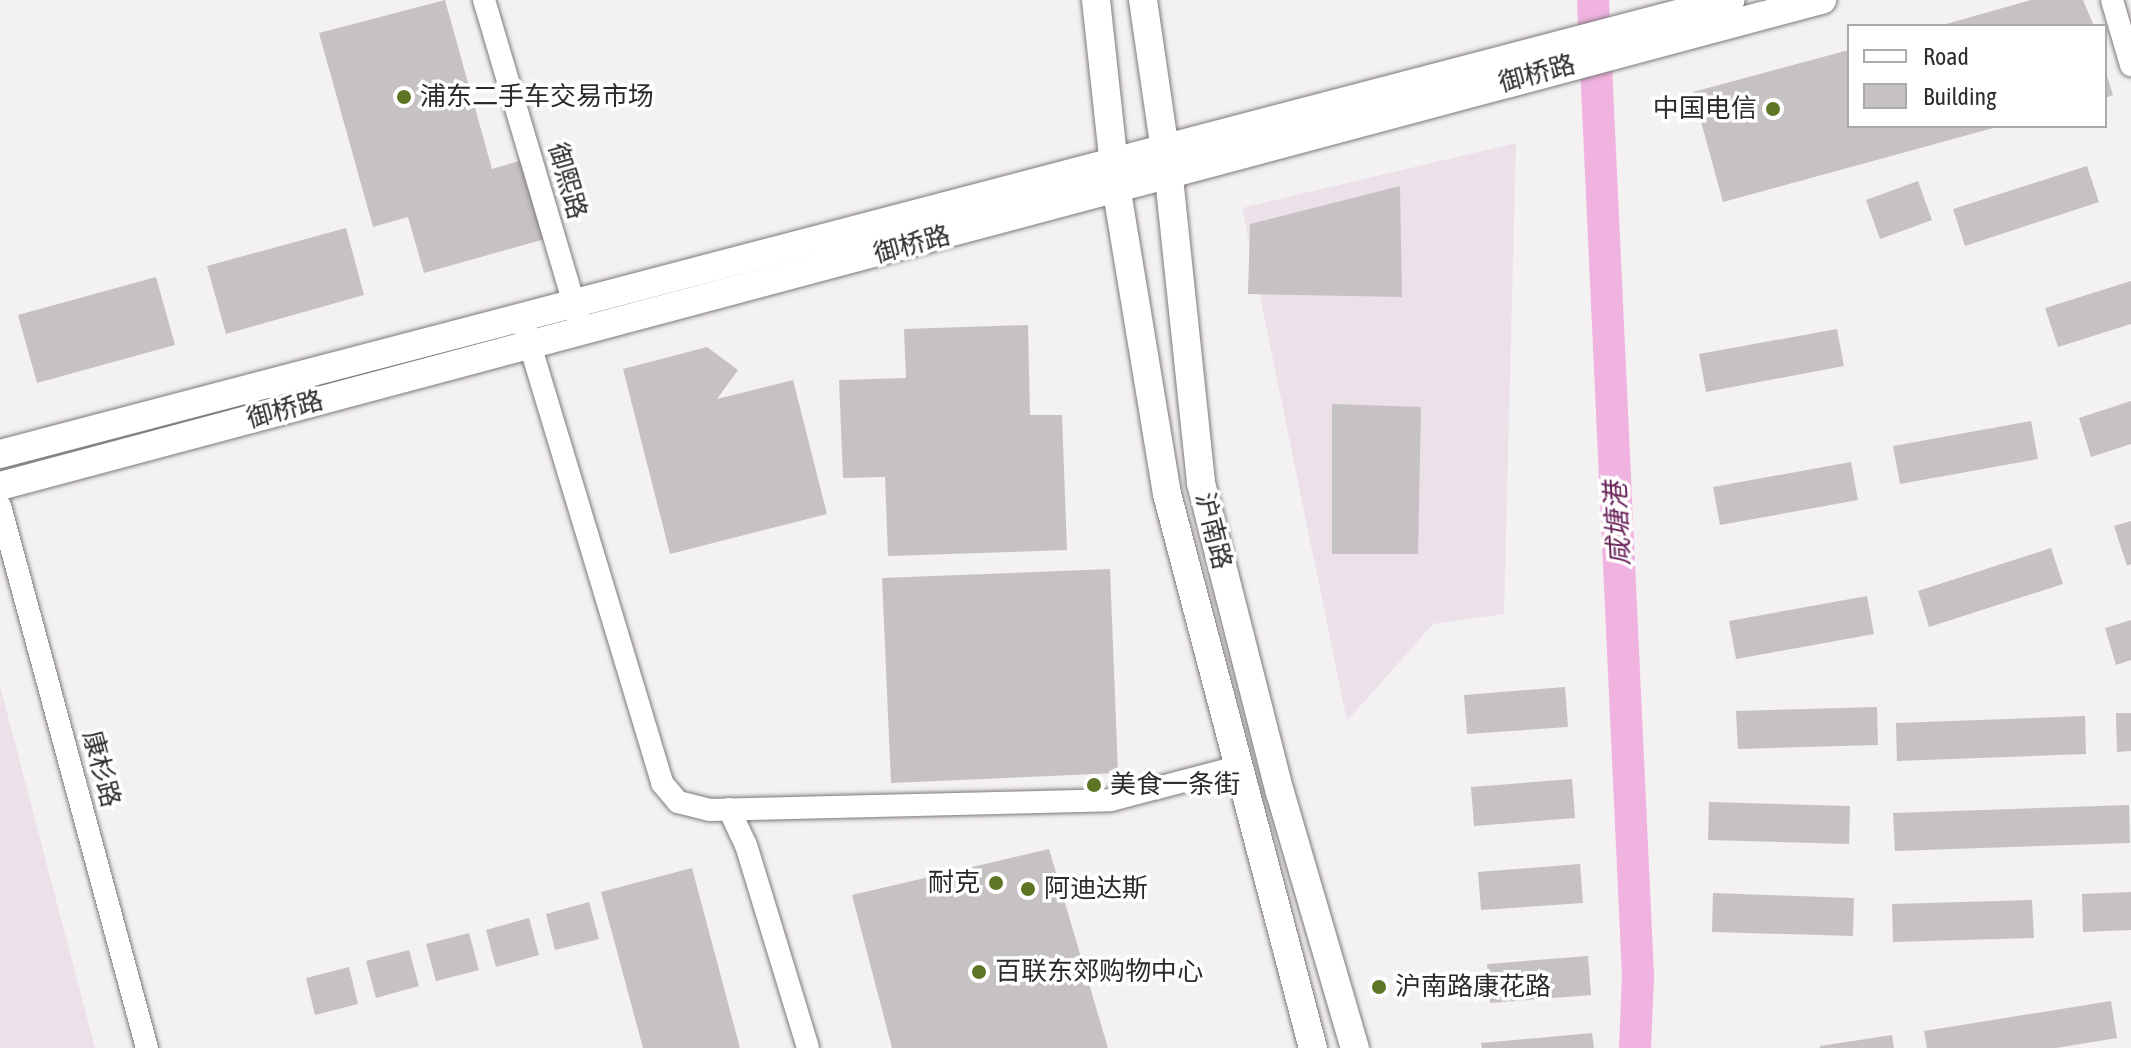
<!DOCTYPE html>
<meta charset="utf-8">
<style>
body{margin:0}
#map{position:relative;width:2131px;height:1048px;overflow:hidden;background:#f4f1f3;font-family:"Asap Condensed","Noto Sans SC",sans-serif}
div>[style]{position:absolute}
.built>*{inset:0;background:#ece1e9}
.river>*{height:32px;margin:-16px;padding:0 16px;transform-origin:16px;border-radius:16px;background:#f0b2df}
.building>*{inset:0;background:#c6c2c4}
.roads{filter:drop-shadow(0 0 2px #7d797c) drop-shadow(0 0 2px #7d797c)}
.minor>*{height:22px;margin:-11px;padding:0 11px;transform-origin:11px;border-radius:11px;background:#fff}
.major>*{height:28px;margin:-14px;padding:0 14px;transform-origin:14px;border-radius:14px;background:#fff}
.dots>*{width:22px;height:22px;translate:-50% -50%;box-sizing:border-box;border:4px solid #fff;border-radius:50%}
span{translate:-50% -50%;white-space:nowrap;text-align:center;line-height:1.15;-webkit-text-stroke:7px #fff;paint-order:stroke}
.street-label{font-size:26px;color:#2c2b2c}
.poi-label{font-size:26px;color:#2c2b2c}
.left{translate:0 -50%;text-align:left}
.right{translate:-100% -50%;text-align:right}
.water-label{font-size:28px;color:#6c265d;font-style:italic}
.legend{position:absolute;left:1847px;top:24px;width:260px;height:104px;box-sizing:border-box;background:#fff;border:2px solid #abaaab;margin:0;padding:10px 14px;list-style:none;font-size:24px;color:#2c2b2c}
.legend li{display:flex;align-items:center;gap:16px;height:40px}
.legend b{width:40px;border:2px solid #abaaab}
</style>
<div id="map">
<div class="built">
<i style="clip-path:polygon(1516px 143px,1504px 614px,1433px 624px,1347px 721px,1242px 208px)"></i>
<i style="clip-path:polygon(0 686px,95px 1048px,0 1048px)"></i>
</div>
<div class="river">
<i style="left:1593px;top:0;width:977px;rotate:87.36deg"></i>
<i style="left:1638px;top:976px;width:72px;rotate:92.4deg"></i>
</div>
<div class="building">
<i style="clip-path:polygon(445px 0,492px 169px,523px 160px,545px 239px,424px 273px,408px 217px,373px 227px,319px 33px)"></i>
<i style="clip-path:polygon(2031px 0,2083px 0,2094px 26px,1939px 26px)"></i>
<i style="clip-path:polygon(1849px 50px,1849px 126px,1997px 127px,1723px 202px,1693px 92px)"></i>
<i style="clip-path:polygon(2105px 69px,2113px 95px,2105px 98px)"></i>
<i style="clip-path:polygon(2087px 166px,2099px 202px,1965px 246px,1953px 209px)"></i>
<i style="clip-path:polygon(1918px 181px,1932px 220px,1880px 239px,1866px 200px)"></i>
<i style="clip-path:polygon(1400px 186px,1402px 297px,1248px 294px,1250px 224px)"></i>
<i style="clip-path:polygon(346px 228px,364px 295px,226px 334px,207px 266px)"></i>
<i style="clip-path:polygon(156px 277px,175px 345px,37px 383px,18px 315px)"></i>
<i style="clip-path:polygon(2131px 281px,2131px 324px,2058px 347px,2045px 308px)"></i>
<i style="clip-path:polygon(1028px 325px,1030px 415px,1062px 415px,1067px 550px,888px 556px,885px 477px,843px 478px,839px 380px,906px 378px,904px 329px)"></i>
<i style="clip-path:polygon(1837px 329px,1844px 366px,1706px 392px,1699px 354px)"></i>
<i style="clip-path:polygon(707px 347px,738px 370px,717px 399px,793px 380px,827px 514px,670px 554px,623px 369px)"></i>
<i style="clip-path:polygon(2131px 401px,2131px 444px,2091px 457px,2079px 418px)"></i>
<i style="clip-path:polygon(1332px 404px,1421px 407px,1418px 554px,1332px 554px)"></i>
<i style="clip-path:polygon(2031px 421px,2038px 459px,1900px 484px,1893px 446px)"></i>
<i style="clip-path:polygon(1851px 462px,1858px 500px,1720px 525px,1713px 487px)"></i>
<i style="clip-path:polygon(2131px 521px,2131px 564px,2127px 566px,2114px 526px)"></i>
<i style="clip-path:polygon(2051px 548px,2063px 584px,1929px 627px,1918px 591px)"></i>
<i style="clip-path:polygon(1110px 569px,1118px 773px,891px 783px,882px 578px)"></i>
<i style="clip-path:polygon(1867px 596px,1874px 634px,1736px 659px,1729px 621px)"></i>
<i style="clip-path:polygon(2131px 620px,2131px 660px,2116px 665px,2105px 628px)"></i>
<i style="clip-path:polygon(1565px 687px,1568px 727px,1467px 734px,1464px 695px)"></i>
<i style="clip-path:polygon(1877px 707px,1878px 745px,1738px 749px,1736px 711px)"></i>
<i style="clip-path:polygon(2116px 713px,2131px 713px,2131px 751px,2117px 752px)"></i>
<i style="clip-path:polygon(2085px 716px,2086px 754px,1897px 761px,1896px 723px)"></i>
<i style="clip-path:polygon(1572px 779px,1575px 818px,1474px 826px,1471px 787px)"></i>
<i style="clip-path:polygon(1709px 802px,1850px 806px,1849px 844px,1708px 840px)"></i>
<i style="clip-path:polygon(2129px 805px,2130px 843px,1895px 851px,1893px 813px)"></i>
<i style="clip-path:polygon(1049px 849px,1108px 1048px,892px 1048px,852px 895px)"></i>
<i style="clip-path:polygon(1580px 864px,1583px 903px,1481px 910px,1478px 872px)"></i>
<i style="clip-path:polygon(692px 868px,740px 1048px,643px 1048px,601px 892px)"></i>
<i style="clip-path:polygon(2131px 892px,2131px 930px,2083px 932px,2082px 894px)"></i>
<i style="clip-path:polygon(1713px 893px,1854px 898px,1853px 936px,1712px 932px)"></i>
<i style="clip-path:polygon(2032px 900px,2034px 938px,1893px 942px,1892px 904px)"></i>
<i style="clip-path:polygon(589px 902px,599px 939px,555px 950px,546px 914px)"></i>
<i style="clip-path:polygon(529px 918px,539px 955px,496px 967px,486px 930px)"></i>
<i style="clip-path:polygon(469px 933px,479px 970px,436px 981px,426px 944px)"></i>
<i style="clip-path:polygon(409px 950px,419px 986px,376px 998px,366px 961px)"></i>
<i style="clip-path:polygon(1588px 956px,1591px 995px,1490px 1003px,1487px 964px)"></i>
<i style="clip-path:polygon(349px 967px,358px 1004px,315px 1015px,306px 978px)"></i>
<i style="clip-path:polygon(2111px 1001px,2117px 1038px,2056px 1048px,1927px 1048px,1924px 1031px)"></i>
<i style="clip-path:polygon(1592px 1033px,1594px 1048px,1482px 1048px,1481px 1043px)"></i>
<i style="clip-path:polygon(1892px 1035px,1894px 1048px,1820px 1048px,1820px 1046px)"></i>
</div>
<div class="roads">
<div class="minor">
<i style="left:484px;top:0;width:331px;rotate:73.5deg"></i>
<i style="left:2112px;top:0;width:68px;rotate:73.7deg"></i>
<i style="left:521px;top:315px;width:489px;rotate:73.2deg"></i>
<i style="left:662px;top:783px;width:25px;rotate:50deg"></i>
<i style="left:678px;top:802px;width:32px;rotate:14deg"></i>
<i style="left:709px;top:810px;width:402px;rotate:-1.4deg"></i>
<i style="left:1111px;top:800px;width:131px;rotate:-14.6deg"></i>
<i style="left:0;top:506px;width:562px;rotate:74.83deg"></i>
<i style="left:729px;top:809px;width:40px;rotate:65deg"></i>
<i style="left:746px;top:845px;width:212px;rotate:73deg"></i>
</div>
<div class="major">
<i style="left:1096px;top:0;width:193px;rotate:83.8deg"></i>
<i style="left:1117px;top:192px;width:306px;rotate:80.6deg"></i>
<i style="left:1167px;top:494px;width:573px;rotate:75.24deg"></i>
<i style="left:1143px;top:0;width:180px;rotate:81.7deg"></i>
<i style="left:1169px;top:178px;width:307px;rotate:84deg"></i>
<i style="left:1201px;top:483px;width:319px;rotate:75.7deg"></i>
<i style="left:1280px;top:792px;width:267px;rotate:73.7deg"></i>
<i style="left:0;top:454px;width:1789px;rotate:-14.7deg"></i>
<i style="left:0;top:486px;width:1886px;rotate:-14.94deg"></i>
</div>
</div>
<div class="dots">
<i style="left:404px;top:97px;background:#5f7526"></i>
<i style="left:1773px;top:109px;background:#5f7526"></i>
<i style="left:1094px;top:785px;background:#5f7526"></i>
<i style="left:996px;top:883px;background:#5f7526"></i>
<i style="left:1028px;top:889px;background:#5f7526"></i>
<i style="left:979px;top:972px;background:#5f7526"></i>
<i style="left:1379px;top:987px;background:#5f7526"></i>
</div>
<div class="street-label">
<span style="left:1537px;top:74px;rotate:-15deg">御桥路</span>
<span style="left:567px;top:181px;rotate:74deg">御熙路</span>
<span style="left:912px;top:245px;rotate:-15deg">御桥路</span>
<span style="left:285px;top:410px;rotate:-15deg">御桥路</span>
<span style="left:1213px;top:531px;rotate:76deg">沪南路</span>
<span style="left:101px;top:769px;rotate:75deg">康杉路</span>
</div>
<div class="poi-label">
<span class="left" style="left:420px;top:97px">浦东二手车交易市场</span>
<span class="right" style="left:1757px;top:109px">中国电信</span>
<span class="left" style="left:1110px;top:785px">美食一条街</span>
<span class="right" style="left:980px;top:883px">耐克</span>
<span class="left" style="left:1044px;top:889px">阿迪达斯</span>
<span class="left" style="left:995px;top:972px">百联东郊购物中心</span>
<span class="left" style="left:1395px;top:987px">沪南路康花路</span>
</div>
<div class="water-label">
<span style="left:1617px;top:524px;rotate:-93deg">咸塘港</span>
</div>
<ul class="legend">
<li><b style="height:10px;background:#fff"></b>Road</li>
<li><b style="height:22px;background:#c6c2c4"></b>Building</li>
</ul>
</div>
